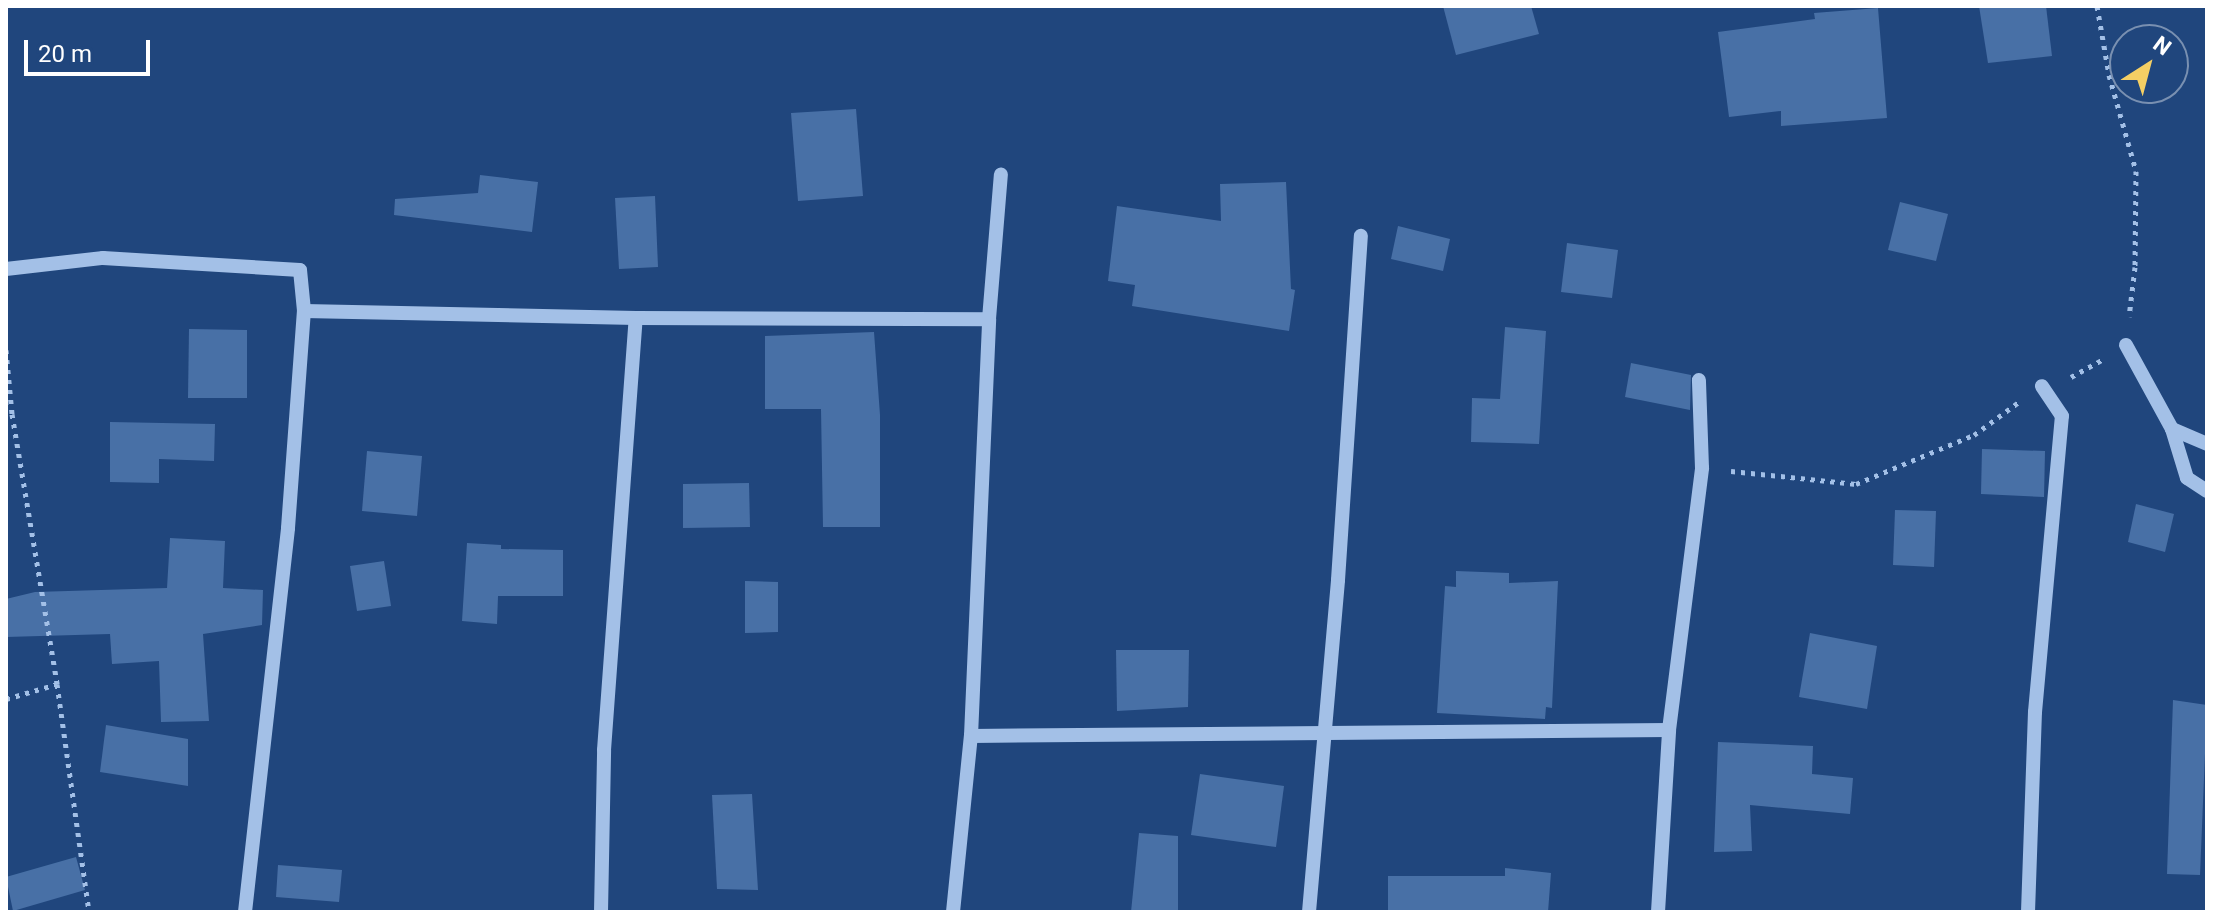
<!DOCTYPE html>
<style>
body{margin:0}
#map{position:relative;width:2213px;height:918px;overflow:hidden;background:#20467d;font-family:Roboto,sans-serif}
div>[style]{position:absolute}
.building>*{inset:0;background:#4870a6}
.path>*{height:5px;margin-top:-2.5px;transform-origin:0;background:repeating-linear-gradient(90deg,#a3c0e7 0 4px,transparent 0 10px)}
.minor>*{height:14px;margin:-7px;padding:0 7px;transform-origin:7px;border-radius:7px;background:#a3c0e7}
span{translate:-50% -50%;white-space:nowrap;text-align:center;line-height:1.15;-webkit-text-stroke:6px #20467d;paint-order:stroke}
.frame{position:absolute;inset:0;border:8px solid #fff;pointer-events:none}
.north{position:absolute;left:2109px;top:24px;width:80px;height:80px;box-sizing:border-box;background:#20467d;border:2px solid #7990b1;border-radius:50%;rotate:36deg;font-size:22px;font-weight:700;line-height:32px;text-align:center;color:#fff}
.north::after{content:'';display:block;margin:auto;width:28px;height:36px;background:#f4cf64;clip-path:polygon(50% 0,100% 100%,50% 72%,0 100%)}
.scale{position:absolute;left:24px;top:40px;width:126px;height:36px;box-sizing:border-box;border:4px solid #fff;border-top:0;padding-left:10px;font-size:24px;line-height:28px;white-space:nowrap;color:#fff;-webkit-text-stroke:6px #20467d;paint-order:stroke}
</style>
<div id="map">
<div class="building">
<i style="clip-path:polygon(1443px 6px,1531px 6px,1539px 34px,1456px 55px)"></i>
<i style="clip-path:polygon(1979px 6px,2046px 6px,2052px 56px,1988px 63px)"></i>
<i style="clip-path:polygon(1878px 8px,1887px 118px,1781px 126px,1781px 111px,1729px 117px,1718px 32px,1815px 19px,1814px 13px)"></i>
<i style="clip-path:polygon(856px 109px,863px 196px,798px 201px,791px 113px)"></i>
<i style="clip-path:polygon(480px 175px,538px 182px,532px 232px,394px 215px,395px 199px,478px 193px)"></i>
<i style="clip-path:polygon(1286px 182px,1291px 289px,1295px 290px,1289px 331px,1132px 306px,1135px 285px,1108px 281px,1117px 206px,1221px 221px,1220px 184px)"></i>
<i style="clip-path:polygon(655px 196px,658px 267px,619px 269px,615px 198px)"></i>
<i style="clip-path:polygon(1900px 202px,1948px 214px,1936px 261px,1888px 250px)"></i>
<i style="clip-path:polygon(1398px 226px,1450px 239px,1443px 271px,1391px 259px)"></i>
<i style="clip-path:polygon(1567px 243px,1618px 250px,1612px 298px,1561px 292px)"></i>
<i style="clip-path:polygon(1505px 327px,1546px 331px,1539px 444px,1471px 442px,1472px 398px,1500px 399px)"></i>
<i style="clip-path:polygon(189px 329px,247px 330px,247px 398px,188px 398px)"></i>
<i style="clip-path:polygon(874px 332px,880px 415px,880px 527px,823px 527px,821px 409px,765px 409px,765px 336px)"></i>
<i style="clip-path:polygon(1631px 363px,1691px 375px,1690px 410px,1625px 397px)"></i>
<i style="clip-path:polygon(110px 422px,215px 424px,214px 461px,159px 459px,159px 483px,110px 482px)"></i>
<i style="clip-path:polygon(1982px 449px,2045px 451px,2044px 497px,1981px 494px)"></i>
<i style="clip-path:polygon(367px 451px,422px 456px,417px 516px,362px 511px)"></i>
<i style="clip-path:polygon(749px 483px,750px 527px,683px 528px,683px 484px)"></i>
<i style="clip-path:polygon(2136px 504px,2174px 514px,2165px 552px,2128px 542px)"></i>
<i style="clip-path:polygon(1895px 510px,1936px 511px,1934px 567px,1893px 565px)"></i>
<i style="clip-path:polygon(170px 538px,225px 541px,223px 588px,263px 590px,262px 625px,203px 634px,209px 721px,161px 722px,159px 661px,112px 664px,110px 634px,6px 637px,6px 599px,35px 592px,167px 588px)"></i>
<i style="clip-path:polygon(467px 543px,501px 545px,501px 549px,563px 550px,563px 596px,498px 596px,497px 624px,462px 621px)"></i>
<i style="clip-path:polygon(384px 561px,391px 606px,357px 611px,350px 566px)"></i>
<i style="clip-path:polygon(1456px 571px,1509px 573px,1509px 583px,1558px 581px,1552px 708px,1546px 707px,1545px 719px,1437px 713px,1445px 586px,1456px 587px)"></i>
<i style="clip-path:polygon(745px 581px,778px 582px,778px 632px,745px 633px)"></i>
<i style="clip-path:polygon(1810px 633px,1877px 646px,1867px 709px,1799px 697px)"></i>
<i style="clip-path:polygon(1116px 650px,1189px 650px,1188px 707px,1117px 711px)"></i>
<i style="clip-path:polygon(2173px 700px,2207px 705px,2200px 875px,2167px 874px)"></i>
<i style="clip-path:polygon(106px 725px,188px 739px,188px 786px,100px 772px)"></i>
<i style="clip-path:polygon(1718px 742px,1813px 746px,1812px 774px,1853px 778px,1850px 814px,1750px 805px,1752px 851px,1714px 852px)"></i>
<i style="clip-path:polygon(1200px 774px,1284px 786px,1276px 847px,1191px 835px)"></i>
<i style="clip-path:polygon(752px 794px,758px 890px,717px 889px,712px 795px)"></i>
<i style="clip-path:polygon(1139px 833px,1178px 836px,1178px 912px,1131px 912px)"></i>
<i style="clip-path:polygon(76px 857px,85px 890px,13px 911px,6px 877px)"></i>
<i style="clip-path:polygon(278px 865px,342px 870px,339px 902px,276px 897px)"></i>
<i style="clip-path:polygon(1505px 868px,1551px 873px,1548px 912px,1388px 912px,1388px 876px,1505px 876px)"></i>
</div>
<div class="path">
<i style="left:2097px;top:6px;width:70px;rotate:80.1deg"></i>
<i style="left:2109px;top:75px;width:100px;rotate:74.3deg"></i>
<i style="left:2136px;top:171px;width:96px;rotate:90.6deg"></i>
<i style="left:2135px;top:267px;width:50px;rotate:96.8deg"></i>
<i style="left:6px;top:350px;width:64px;rotate:84.6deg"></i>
<i style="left:12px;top:414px;width:274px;rotate:80.5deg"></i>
<i style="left:57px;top:684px;width:230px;rotate:82deg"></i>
<i style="left:2071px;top:377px;width:38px;rotate:-29deg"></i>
<i style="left:1731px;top:471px;width:126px;rotate:5.9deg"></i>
<i style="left:1856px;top:484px;width:128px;rotate:-22.6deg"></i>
<i style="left:1974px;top:435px;width:56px;rotate:-36.3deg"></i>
<i style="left:6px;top:699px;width:53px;rotate:-16.4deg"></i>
</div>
<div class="minor">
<i style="left:6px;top:269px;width:98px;rotate:-6.5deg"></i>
<i style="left:103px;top:258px;width:197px;rotate:3.5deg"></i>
<i style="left:300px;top:270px;width:41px;rotate:84.4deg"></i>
<i style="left:304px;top:311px;width:332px;rotate:1.2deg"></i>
<i style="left:636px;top:318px;width:353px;rotate:0.2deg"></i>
<i style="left:2126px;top:345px;width:96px;rotate:61.3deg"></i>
<i style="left:2172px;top:429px;width:38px;rotate:23deg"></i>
<i style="left:2172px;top:429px;width:51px;rotate:73deg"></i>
<i style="left:2187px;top:478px;width:24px;rotate:33deg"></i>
<i style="left:971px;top:736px;width:417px;rotate:-87.5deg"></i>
<i style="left:989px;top:319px;width:145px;rotate:-85.3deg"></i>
<i style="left:245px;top:912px;width:386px;rotate:-83.6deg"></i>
<i style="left:288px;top:528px;width:218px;rotate:-85.8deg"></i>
<i style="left:601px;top:912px;width:162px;rotate:-88.9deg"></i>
<i style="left:604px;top:750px;width:433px;rotate:-85.8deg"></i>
<i style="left:953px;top:912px;width:177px;rotate:-84.2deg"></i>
<i style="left:971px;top:736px;width:698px;rotate:-0.49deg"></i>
<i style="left:1309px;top:912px;width:333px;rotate:-85deg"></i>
<i style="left:1338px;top:580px;width:345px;rotate:-86.2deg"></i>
<i style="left:1658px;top:912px;width:182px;rotate:-86.5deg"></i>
<i style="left:1669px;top:730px;width:264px;rotate:-82.8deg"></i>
<i style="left:1702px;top:468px;width:88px;rotate:-92deg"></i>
<i style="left:2028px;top:912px;width:200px;rotate:-88deg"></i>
<i style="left:2035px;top:712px;width:297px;rotate:-84.8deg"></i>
<i style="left:2062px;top:416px;width:36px;rotate:-124deg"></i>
</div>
<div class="frame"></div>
<div class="north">N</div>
<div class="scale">20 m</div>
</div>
